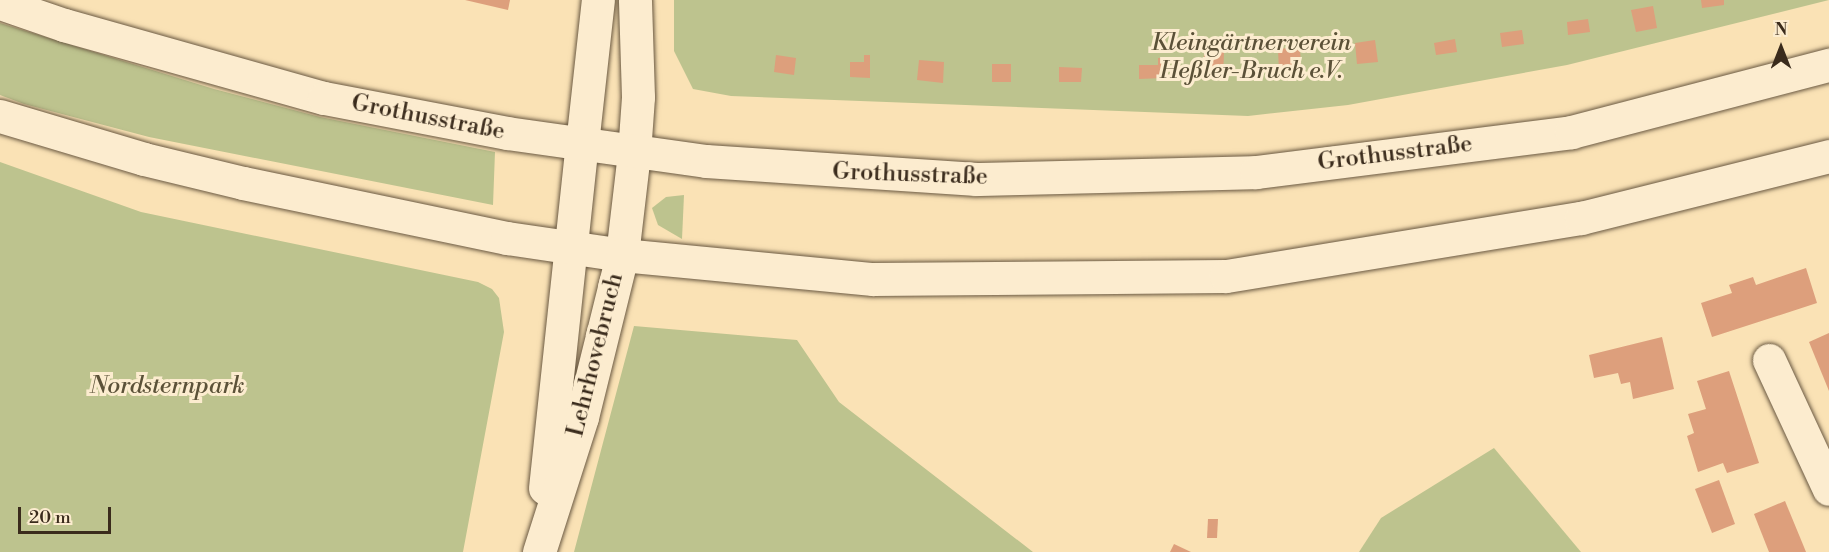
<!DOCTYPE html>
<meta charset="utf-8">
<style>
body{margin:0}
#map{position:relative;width:1829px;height:552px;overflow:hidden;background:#fae2b5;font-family:"Libre Bodoni",serif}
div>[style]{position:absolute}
.green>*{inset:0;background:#bdc38e}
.building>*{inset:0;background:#dd9f7c}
.roads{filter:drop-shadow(0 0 2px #6a5942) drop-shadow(0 0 2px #6a5942)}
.minor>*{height:33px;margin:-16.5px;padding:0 16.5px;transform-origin:16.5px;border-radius:16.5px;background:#fceccf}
.tertiary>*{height:33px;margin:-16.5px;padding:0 16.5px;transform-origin:16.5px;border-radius:16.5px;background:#fceccf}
.secondary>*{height:33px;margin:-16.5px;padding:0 16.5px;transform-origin:16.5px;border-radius:16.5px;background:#fceccf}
span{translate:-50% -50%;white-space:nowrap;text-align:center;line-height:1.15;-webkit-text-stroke:6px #fceccf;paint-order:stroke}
.park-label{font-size:24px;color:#5b5138;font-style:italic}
.street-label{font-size:24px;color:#3a2b1c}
.north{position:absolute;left:1751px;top:18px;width:60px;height:60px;-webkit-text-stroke:4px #fceccf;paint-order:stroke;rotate:0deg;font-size:16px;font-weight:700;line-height:24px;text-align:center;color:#3a2b1c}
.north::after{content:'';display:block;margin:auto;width:21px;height:27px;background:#3a2b1c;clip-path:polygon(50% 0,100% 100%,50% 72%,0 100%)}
.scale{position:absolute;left:18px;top:507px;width:93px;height:27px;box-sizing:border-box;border:3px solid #3a2b1c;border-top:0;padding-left:8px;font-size:18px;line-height:21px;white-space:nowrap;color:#3a2b1c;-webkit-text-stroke:4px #fceccf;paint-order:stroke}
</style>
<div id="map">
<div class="green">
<i style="clip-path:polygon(674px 0,1829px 0,1567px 65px,1348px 105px,1248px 116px,731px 96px,693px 89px,674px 51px)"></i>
<i style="clip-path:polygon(0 23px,214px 89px,320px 117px,495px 152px,493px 205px,149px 137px,24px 104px,0 95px)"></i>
<i style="clip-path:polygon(0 162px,141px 212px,478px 282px,492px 289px,499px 298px,504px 332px,463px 552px,0 552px)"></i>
<i style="clip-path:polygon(684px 195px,682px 239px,658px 225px,652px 208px,666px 197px)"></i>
<i style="clip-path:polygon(634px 326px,797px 340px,839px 402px,1033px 552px,574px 552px)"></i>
<i style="clip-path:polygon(1494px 448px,1581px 552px,1359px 552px,1381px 518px)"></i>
</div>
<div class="building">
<i style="clip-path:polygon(465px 0,510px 0,508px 10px)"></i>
<i style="clip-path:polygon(1701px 0,1724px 0,1724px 5px,1702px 8px)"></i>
<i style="clip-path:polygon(1653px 6px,1657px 28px,1636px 32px,1631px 10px)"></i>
<i style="clip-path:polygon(1588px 19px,1590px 32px,1568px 35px,1567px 22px)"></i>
<i style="clip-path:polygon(1522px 30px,1524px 44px,1502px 47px,1500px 33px)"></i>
<i style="clip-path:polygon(1455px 39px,1457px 52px,1436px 55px,1434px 43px)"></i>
<i style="clip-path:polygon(1375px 40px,1378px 62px,1357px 64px,1355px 43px)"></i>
<i style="clip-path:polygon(1300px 47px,1301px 70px,1279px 72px,1278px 49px)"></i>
<i style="clip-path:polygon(1204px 52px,1224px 52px,1223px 77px,1203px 76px)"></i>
<i style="clip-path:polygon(776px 55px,796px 58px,794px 75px,774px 72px)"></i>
<i style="clip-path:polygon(864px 55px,870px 55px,870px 78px,850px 77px,850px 62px,864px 62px)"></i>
<i style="clip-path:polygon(1158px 58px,1164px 58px,1164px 78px,1139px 79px,1139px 65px,1158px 65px)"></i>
<i style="clip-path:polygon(919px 60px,944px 62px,943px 83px,917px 80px)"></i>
<i style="clip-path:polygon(992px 64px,1011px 64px,1011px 82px,992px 82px)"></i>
<i style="clip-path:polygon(1059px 67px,1082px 68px,1081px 82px,1059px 82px)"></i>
<i style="clip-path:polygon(1806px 268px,1817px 303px,1712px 337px,1701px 303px,1732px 293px,1729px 285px,1753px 277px,1756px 285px)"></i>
<i style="clip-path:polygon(1829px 333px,1829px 391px,1809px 342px)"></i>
<i style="clip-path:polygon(1662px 337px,1674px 389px,1633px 399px,1630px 382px,1621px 384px,1618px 373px,1594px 378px,1589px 355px)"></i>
<i style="clip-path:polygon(1729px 371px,1759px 463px,1727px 473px,1723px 463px,1698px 472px,1687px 436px,1694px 433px,1688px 414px,1706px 409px,1697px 381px)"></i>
<i style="clip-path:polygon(1719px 480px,1735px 524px,1712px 533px,1695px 489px)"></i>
<i style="clip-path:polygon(1785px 501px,1804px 547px,1806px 552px,1769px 552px,1754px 514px)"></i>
<i style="clip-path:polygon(1208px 519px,1218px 519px,1217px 538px,1207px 538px)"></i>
<i style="clip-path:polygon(1174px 544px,1191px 552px,1170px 552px)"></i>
</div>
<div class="roads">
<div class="minor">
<i style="left:582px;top:144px;width:145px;rotate:-83.7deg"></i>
<i style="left:634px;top:153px;width:56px;rotate:-85.9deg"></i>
<i style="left:638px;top:97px;width:97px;rotate:-91.8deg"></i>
<i style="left:1769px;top:360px;width:142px;rotate:65.1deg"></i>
</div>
<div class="tertiary">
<i style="left:545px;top:488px;width:346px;rotate:-83.9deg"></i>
<i style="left:539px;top:552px;width:142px;rotate:-72.3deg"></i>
<i style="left:582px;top:417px;width:167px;rotate:-76.1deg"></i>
<i style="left:622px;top:255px;width:103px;rotate:-83.3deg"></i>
</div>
<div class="secondary">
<i style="left:0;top:3px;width:68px;rotate:19deg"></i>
<i style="left:64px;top:25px;width:270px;rotate:15.7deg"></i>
<i style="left:324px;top:98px;width:186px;rotate:10.8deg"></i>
<i style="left:507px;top:133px;width:201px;rotate:8deg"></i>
<i style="left:706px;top:161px;width:271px;rotate:3.8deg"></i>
<i style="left:976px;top:179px;width:280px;rotate:-1.4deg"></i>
<i style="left:1256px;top:172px;width:318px;rotate:-7.2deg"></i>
<i style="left:1571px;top:132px;width:267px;rotate:-14.6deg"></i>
<i style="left:0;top:116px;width:150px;rotate:16.6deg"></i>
<i style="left:144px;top:159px;width:102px;rotate:13.6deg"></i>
<i style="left:243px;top:183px;width:270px;rotate:11.8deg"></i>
<i style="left:507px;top:238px;width:116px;rotate:8.4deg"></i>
<i style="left:622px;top:255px;width:252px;rotate:5.5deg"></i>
<i style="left:873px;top:279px;width:353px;rotate:-0.5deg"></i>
<i style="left:1226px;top:276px;width:360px;rotate:-9.3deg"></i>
<i style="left:1581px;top:218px;width:256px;rotate:-14deg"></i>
</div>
</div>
<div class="park-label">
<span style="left:1251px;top:58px">Kleingärtnerverein<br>Heßler-Bruch e.V.</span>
<span style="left:167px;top:387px">Nordsternpark</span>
</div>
<div class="street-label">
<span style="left:428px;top:118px;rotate:11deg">Grothusstraße</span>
<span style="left:1395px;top:154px;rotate:-7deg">Grothusstraße</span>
<span style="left:910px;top:175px;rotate:2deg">Grothusstraße</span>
<span style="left:596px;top:355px;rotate:-76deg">Lehrhovebruch</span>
</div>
<div class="north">N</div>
<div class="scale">20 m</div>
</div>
